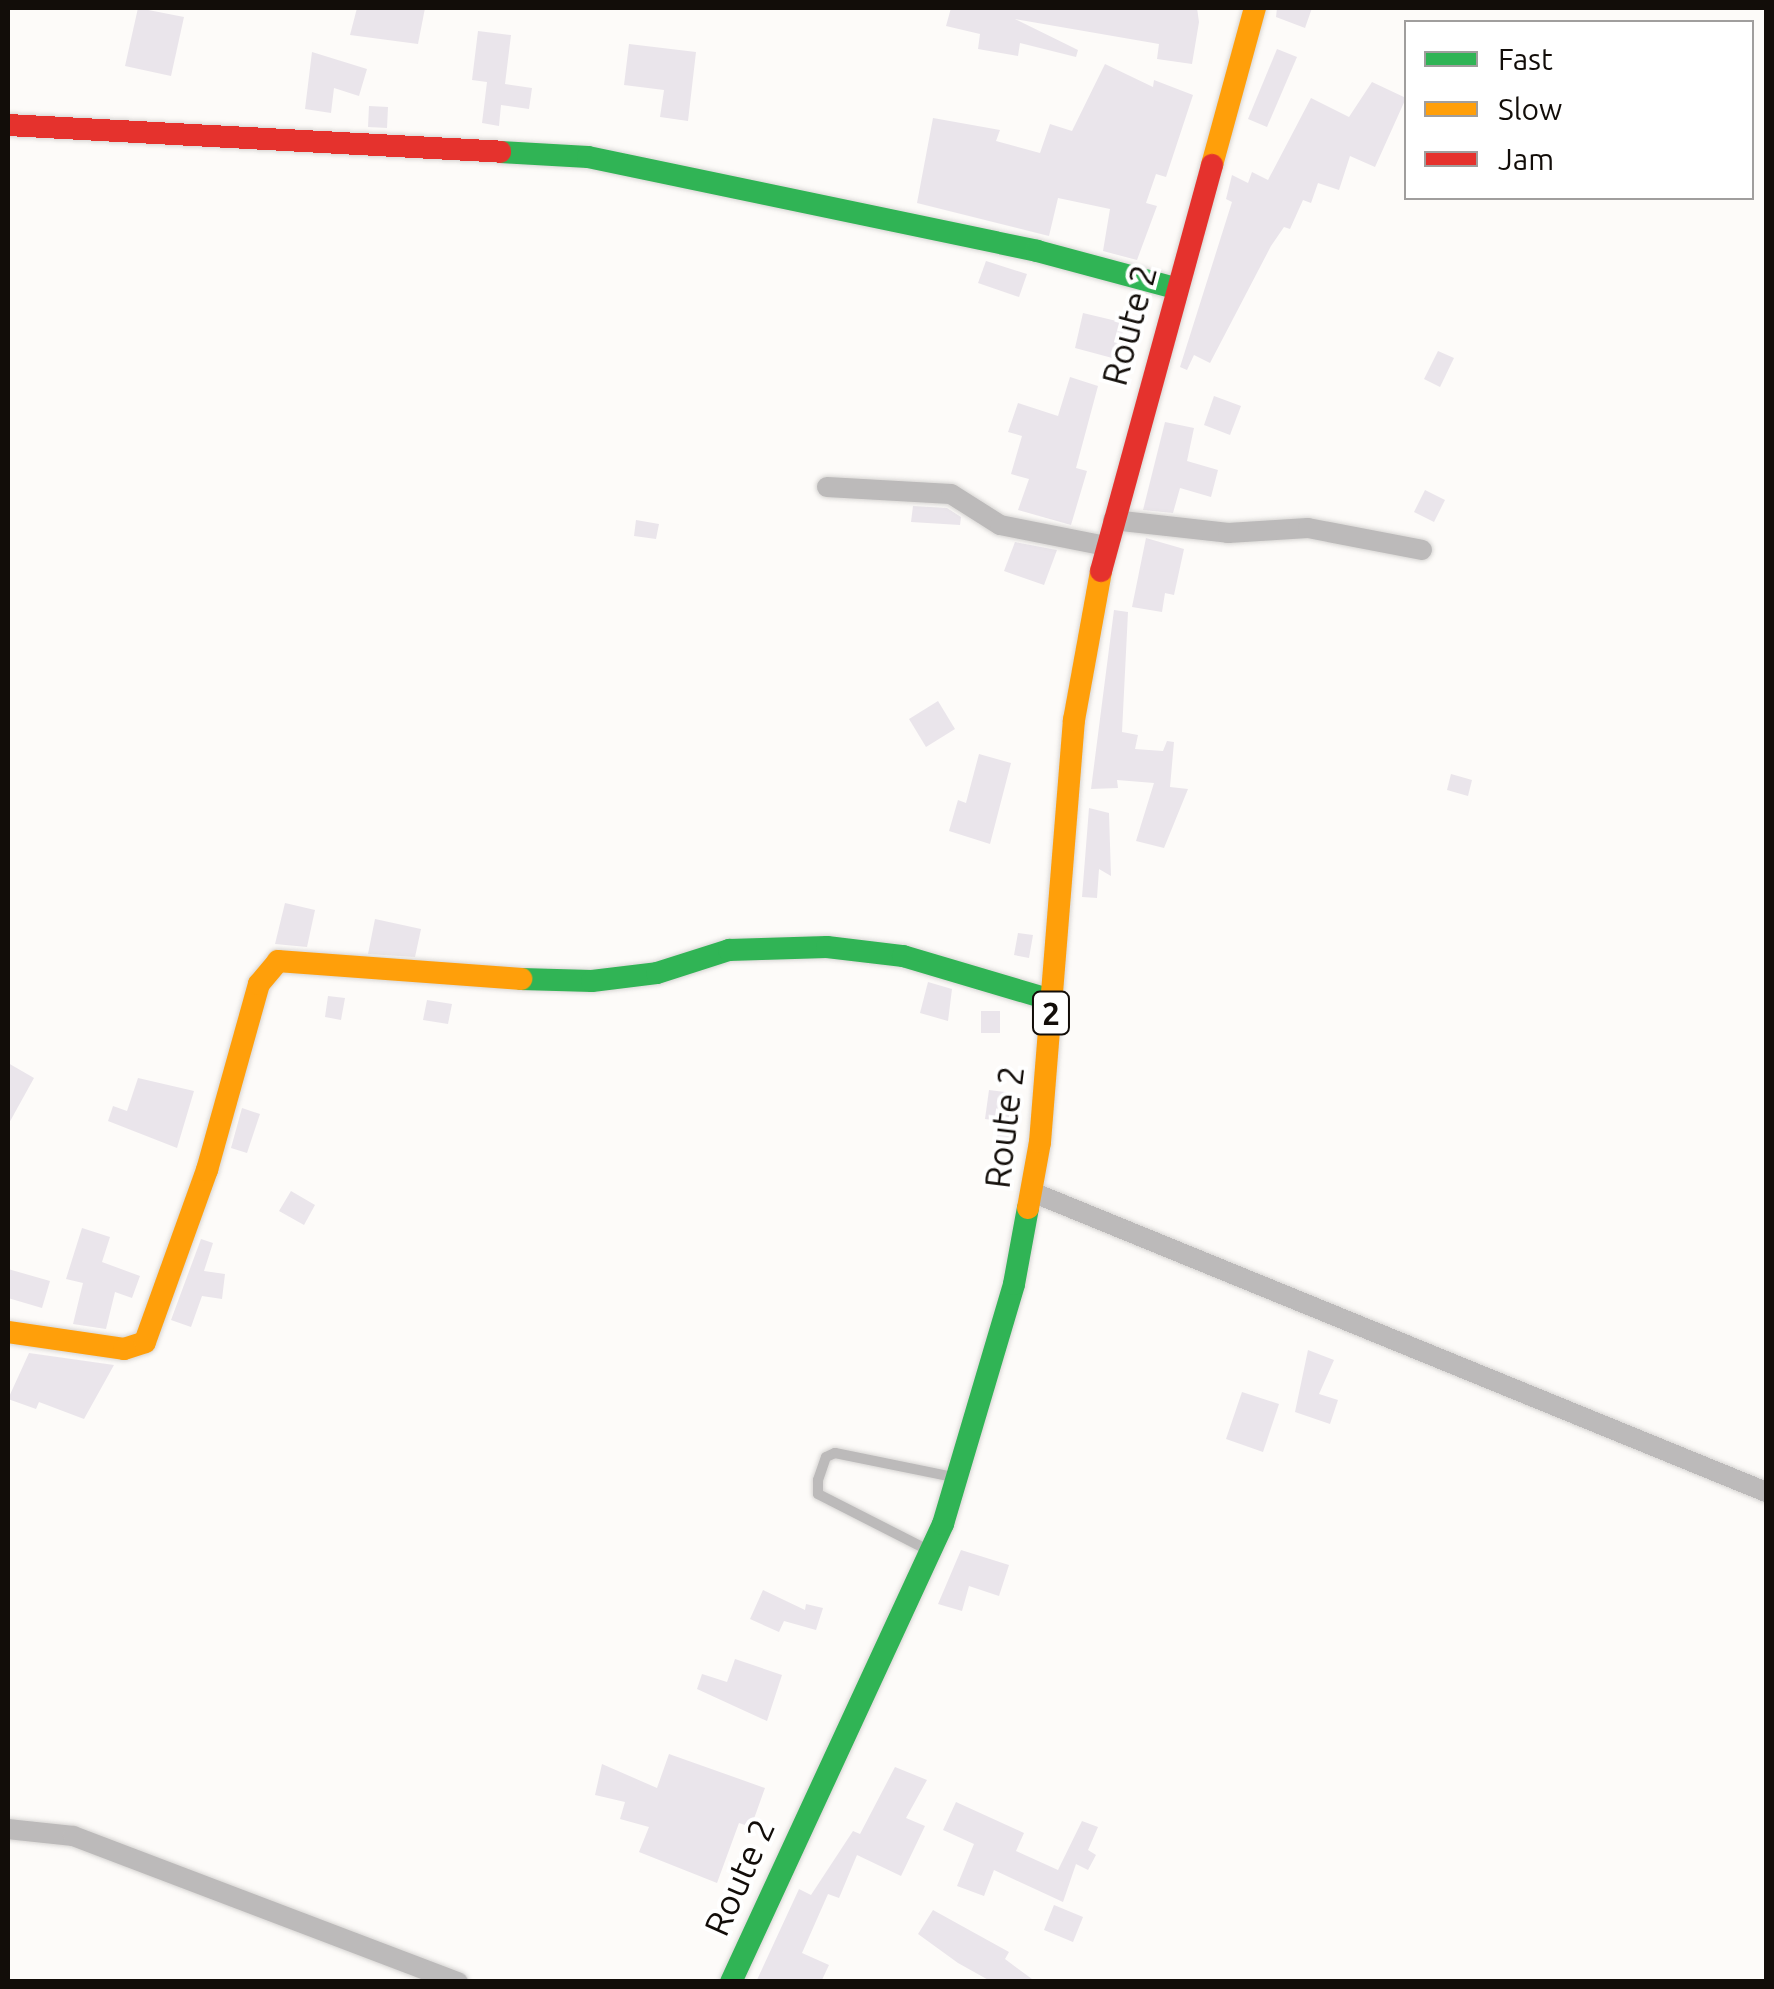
<!DOCTYPE html>
<style>
body{margin:0}
#map{position:relative;width:1774px;height:1989px;overflow:hidden;background:#fdfbf9;font-family:Ubuntu,sans-serif}
div>[style]{position:absolute}
.building>*{inset:0;background:#eae5eb}
.roads{filter:drop-shadow(0 0 2px #d7d5d3) drop-shadow(0 0 2px #d7d5d3)}
.lane>*{height:10px;margin:-5px;padding:0 5px;transform-origin:5px;border-radius:5px;background:#bcbaba}
.street>*{height:20px;margin:-10px;padding:0 10px;transform-origin:10px;border-radius:10px;background:#bcbaba}
.fast>*{height:22px;margin:-11px;padding:0 11px;transform-origin:11px;border-radius:11px;background:#30b455}
.slow>*{height:22px;margin:-11px;padding:0 11px;transform-origin:11px;border-radius:11px;background:#ff9f0a}
.jam>*{height:22px;margin:-11px;padding:0 11px;transform-origin:11px;border-radius:11px;background:#e5322d}
span{translate:-50% -50%;white-space:nowrap;text-align:center;line-height:1.15;-webkit-text-stroke:8px #fff;paint-order:stroke}
.shield-label span{padding:2px 8px;background:#fff;border:2px solid;border-radius:8px;-webkit-text-stroke-width:0}
.shield-label{font-size:32px;color:#120d09;font-weight:700}
.street-label{font-size:35px;color:#120d09}
.frame{position:absolute;inset:0;border:10px solid #120d09;pointer-events:none}
.legend{position:absolute;left:1404px;top:20px;width:350px;height:180px;box-sizing:border-box;background:#fff;border:2px solid #a09e9d;margin:0;padding:12px 18px;list-style:none;font-size:30px;color:#120d09}
.legend li{display:flex;align-items:center;gap:20px;height:50px}
.legend b{width:50px;border:2px solid #a09e9d}
</style>
<div id="map">
<div class="building">
<i style="clip-path:polygon(138px 8px,184px 17px,171px 76px,125px 66px)"></i>
<i style="clip-path:polygon(357px 8px,425px 8px,418px 44px,350px 35px)"></i>
<i style="clip-path:polygon(951px 8px,1197px 8px,1199px 22px,1192px 64px,1157px 59px,1159px 44px,1015px 19px,1078px 50px,1076px 57px,1020px 43px,1018px 56px,978px 49px,980px 34px,946px 26px)"></i>
<i style="clip-path:polygon(1277px 8px,1312px 8px,1305px 28px,1276px 17px)"></i>
<i style="clip-path:polygon(478px 31px,511px 35px,505px 84px,532px 88px,529px 109px,501px 105px,499px 126px,482px 123px,487px 82px,472px 80px)"></i>
<i style="clip-path:polygon(629px 44px,696px 52px,688px 121px,660px 117px,664px 90px,624px 85px)"></i>
<i style="clip-path:polygon(1277px 49px,1297px 57px,1267px 127px,1248px 119px)"></i>
<i style="clip-path:polygon(312px 52px,367px 69px,359px 96px,334px 88px,331px 113px,305px 109px)"></i>
<i style="clip-path:polygon(1105px 64px,1153px 87px,1154px 80px,1193px 95px,1166px 177px,1156px 174px,1146px 203px,1157px 206px,1137px 260px,1103px 251px,1110px 209px,1058px 198px,1049px 236px,917px 203px,933px 118px,1000px 130px,996px 141px,1040px 153px,1050px 124px,1072px 131px)"></i>
<i style="clip-path:polygon(1372px 82px,1406px 98px,1375px 167px,1350px 156px,1339px 190px,1318px 183px,1311px 203px,1303px 200px,1290px 229px,1284px 227px,1271px 246px,1210px 363px,1194px 355px,1187px 370px,1180px 367px,1232px 202px,1226px 199px,1232px 175px,1248px 183px,1252px 172px,1268px 180px,1311px 98px,1349px 117px)"></i>
<i style="clip-path:polygon(369px 106px,388px 107px,387px 128px,368px 127px)"></i>
<i style="clip-path:polygon(986px 261px,1027px 274px,1019px 297px,978px 283px)"></i>
<i style="clip-path:polygon(1083px 313px,1125px 323px,1116px 359px,1075px 348px)"></i>
<i style="clip-path:polygon(1438px 351px,1454px 358px,1440px 387px,1424px 379px)"></i>
<i style="clip-path:polygon(1070px 377px,1098px 386px,1076px 468px,1087px 471px,1071px 525px,1018px 510px,1029px 479px,1011px 474px,1022px 436px,1008px 432px,1018px 403px,1058px 416px)"></i>
<i style="clip-path:polygon(1214px 396px,1241px 406px,1230px 435px,1204px 425px)"></i>
<i style="clip-path:polygon(1165px 422px,1194px 428px,1187px 461px,1218px 470px,1211px 497px,1180px 488px,1173px 513px,1143px 510px)"></i>
<i style="clip-path:polygon(1425px 490px,1445px 500px,1434px 522px,1414px 512px)"></i>
<i style="clip-path:polygon(913px 506px,947px 508px,961px 517px,960px 525px,911px 522px)"></i>
<i style="clip-path:polygon(636px 520px,659px 524px,656px 539px,634px 536px)"></i>
<i style="clip-path:polygon(1146px 538px,1184px 549px,1174px 595px,1165px 593px,1162px 612px,1132px 607px)"></i>
<i style="clip-path:polygon(1015px 542px,1057px 550px,1044px 585px,1004px 571px)"></i>
<i style="clip-path:polygon(1114px 610px,1128px 612px,1122px 732px,1138px 735px,1135px 749px,1163px 751px,1167px 741px,1174px 742px,1170px 787px,1188px 789px,1164px 848px,1136px 841px,1154px 783px,1117px 780px,1118px 788px,1091px 789px)"></i>
<i style="clip-path:polygon(938px 701px,955px 729px,926px 747px,909px 719px)"></i>
<i style="clip-path:polygon(979px 754px,1011px 763px,990px 844px,949px 831px,958px 800px,966px 803px)"></i>
<i style="clip-path:polygon(1451px 774px,1472px 780px,1468px 796px,1447px 790px)"></i>
<i style="clip-path:polygon(1089px 808px,1109px 813px,1111px 876px,1099px 869px,1097px 898px,1082px 897px)"></i>
<i style="clip-path:polygon(285px 903px,315px 910px,307px 947px,275px 944px)"></i>
<i style="clip-path:polygon(375px 919px,421px 929px,415px 957px,368px 954px)"></i>
<i style="clip-path:polygon(1018px 933px,1033px 935px,1029px 958px,1014px 955px)"></i>
<i style="clip-path:polygon(928px 982px,952px 989px,948px 1021px,920px 1013px)"></i>
<i style="clip-path:polygon(328px 996px,345px 998px,341px 1020px,325px 1017px)"></i>
<i style="clip-path:polygon(427px 1000px,452px 1004px,448px 1024px,423px 1020px)"></i>
<i style="clip-path:polygon(981px 1011px,1000px 1011px,1000px 1033px,981px 1033px)"></i>
<i style="clip-path:polygon(8px 1063px,34px 1078px,8px 1125px)"></i>
<i style="clip-path:polygon(138px 1078px,194px 1091px,177px 1148px,108px 1121px,113px 1106px,127px 1111px)"></i>
<i style="clip-path:polygon(989px 1090px,1013px 1093px,1008px 1122px,985px 1119px)"></i>
<i style="clip-path:polygon(242px 1108px,260px 1114px,247px 1153px,231px 1148px)"></i>
<i style="clip-path:polygon(998px 1127px,1015px 1129px,1013px 1147px,996px 1146px)"></i>
<i style="clip-path:polygon(291px 1191px,315px 1205px,304px 1225px,279px 1211px)"></i>
<i style="clip-path:polygon(82px 1228px,110px 1237px,102px 1262px,140px 1276px,132px 1298px,115px 1292px,106px 1329px,73px 1324px,83px 1283px,66px 1279px)"></i>
<i style="clip-path:polygon(201px 1239px,213px 1243px,204px 1271px,225px 1274px,222px 1299px,202px 1296px,191px 1327px,171px 1320px)"></i>
<i style="clip-path:polygon(8px 1269px,50px 1281px,42px 1308px,8px 1298px)"></i>
<i style="clip-path:polygon(1308px 1350px,1334px 1360px,1319px 1394px,1338px 1400px,1330px 1424px,1295px 1412px)"></i>
<i style="clip-path:polygon(29px 1353px,114px 1365px,84px 1419px,39px 1402px,36px 1409px,8px 1399px)"></i>
<i style="clip-path:polygon(1242px 1392px,1279px 1404px,1263px 1452px,1226px 1439px)"></i>
<i style="clip-path:polygon(961px 1550px,1009px 1565px,999px 1596px,969px 1586px,962px 1611px,938px 1604px)"></i>
<i style="clip-path:polygon(763px 1590px,805px 1610px,806px 1604px,823px 1608px,816px 1630px,784px 1621px,779px 1632px,750px 1619px)"></i>
<i style="clip-path:polygon(735px 1659px,782px 1675px,767px 1721px,697px 1689px,702px 1674px,727px 1682px)"></i>
<i style="clip-path:polygon(669px 1754px,765px 1788px,751px 1827px,739px 1823px,717px 1883px,639px 1852px,649px 1827px,620px 1819px,625px 1802px,595px 1795px,602px 1764px,657px 1788px)"></i>
<i style="clip-path:polygon(895px 1767px,927px 1780px,906px 1818px,925px 1826px,901px 1876px,857px 1855px,839px 1898px,828px 1894px,802px 1953px,829px 1965px,821px 1982px,756px 1982px,799px 1889px,811px 1895px,853px 1831px,860px 1834px)"></i>
<i style="clip-path:polygon(956px 1802px,1024px 1833px,1016px 1851px,1058px 1870px,1082px 1821px,1098px 1827px,1088px 1850px,1096px 1855px,1088px 1870px,1076px 1864px,1063px 1902px,994px 1870px,984px 1896px,957px 1886px,974px 1844px,943px 1830px)"></i>
<i style="clip-path:polygon(1054px 1905px,1083px 1917px,1073px 1942px,1044px 1930px)"></i>
<i style="clip-path:polygon(933px 1910px,1009px 1952px,1005px 1959px,1036px 1982px,992px 1982px,958px 1963px,918px 1934px)"></i>
</div>
<div class="roads">
<div class="lane">
<i style="left:924px;top:1548px;width:119px;rotate:-153deg"></i>
<i style="left:818px;top:1494px;width:14px;rotate:-90deg"></i>
<i style="left:818px;top:1480px;width:24px;rotate:-71deg"></i>
<i style="left:826px;top:1457px;width:10px;rotate:-24deg"></i>
<i style="left:835px;top:1453px;width:115px;rotate:11.5deg"></i>
</div>
<div class="street">
<i style="left:827px;top:487px;width:124px;rotate:3.2deg"></i>
<i style="left:951px;top:494px;width:58px;rotate:32.3deg"></i>
<i style="left:1000px;top:525px;width:108px;rotate:11.2deg"></i>
<i style="left:1113px;top:520px;width:116px;rotate:6.4deg"></i>
<i style="left:1228px;top:533px;width:80px;rotate:-3.6deg"></i>
<i style="left:1308px;top:528px;width:116px;rotate:10.9deg"></i>
<i style="left:1032px;top:1192px;width:793px;rotate:22.23deg"></i>
<i style="left:8px;top:1829px;width:65px;rotate:6.1deg"></i>
<i style="left:73px;top:1836px;width:412px;rotate:20.8deg"></i>
</div>
<div class="fast">
<i style="left:500px;top:152px;width:88px;rotate:3.3deg"></i>
<i style="left:588px;top:157px;width:459px;rotate:11.8deg"></i>
<i style="left:1037px;top:251px;width:143px;rotate:15deg"></i>
<i style="left:521px;top:979px;width:71px;rotate:1.6deg"></i>
<i style="left:592px;top:981px;width:65px;rotate:-7deg"></i>
<i style="left:657px;top:973px;width:76px;rotate:-17.7deg"></i>
<i style="left:729px;top:950px;width:98px;rotate:-1.8deg"></i>
<i style="left:827px;top:947px;width:77px;rotate:6.8deg"></i>
<i style="left:903px;top:956px;width:155px;rotate:16.5deg"></i>
<i style="left:731px;top:1982px;width:505px;rotate:-65.16deg"></i>
<i style="left:943px;top:1524px;width:250px;rotate:-73.5deg"></i>
<i style="left:1014px;top:1284px;width:77px;rotate:-79.6deg"></i>
</div>
<div class="slow">
<i style="left:1212px;top:165px;width:163px;rotate:-74.7deg"></i>
<i style="left:1028px;top:1208px;width:67px;rotate:-79.7deg"></i>
<i style="left:1040px;top:1142px;width:423px;rotate:-85.4deg"></i>
<i style="left:1074px;top:720px;width:151px;rotate:-79.7deg"></i>
<i style="left:8px;top:1332px;width:117px;rotate:8.3deg"></i>
<i style="left:124px;top:1349px;width:22px;rotate:-18deg"></i>
<i style="left:145px;top:1342px;width:183px;rotate:-70.2deg"></i>
<i style="left:207px;top:1170px;width:193px;rotate:-74.4deg"></i>
<i style="left:259px;top:984px;width:30px;rotate:-50deg"></i>
<i style="left:278px;top:961px;width:244px;rotate:4.2deg"></i>
</div>
<div class="jam">
<i style="left:8px;top:125px;width:493px;rotate:3.1deg"></i>
<i style="left:1101px;top:571px;width:421px;rotate:-74.7deg"></i>
</div>
</div>
<div class="shield-label">
<span style="left:1051px;top:1013px">2</span>
</div>
<div class="street-label">
<span style="left:1129px;top:325px;rotate:-75deg">Route 2</span>
<span style="left:1004px;top:1127px;rotate:-83deg">Route 2</span>
<span style="left:739px;top:1877px;rotate:-66deg">Route 2</span>
</div>
<div class="frame"></div>
<ul class="legend">
<li><b style="height:12px;background:#30b455"></b>Fast</li>
<li><b style="height:12px;background:#ff9f0a"></b>Slow</li>
<li><b style="height:12px;background:#e5322d"></b>Jam</li>
</ul>
</div>
